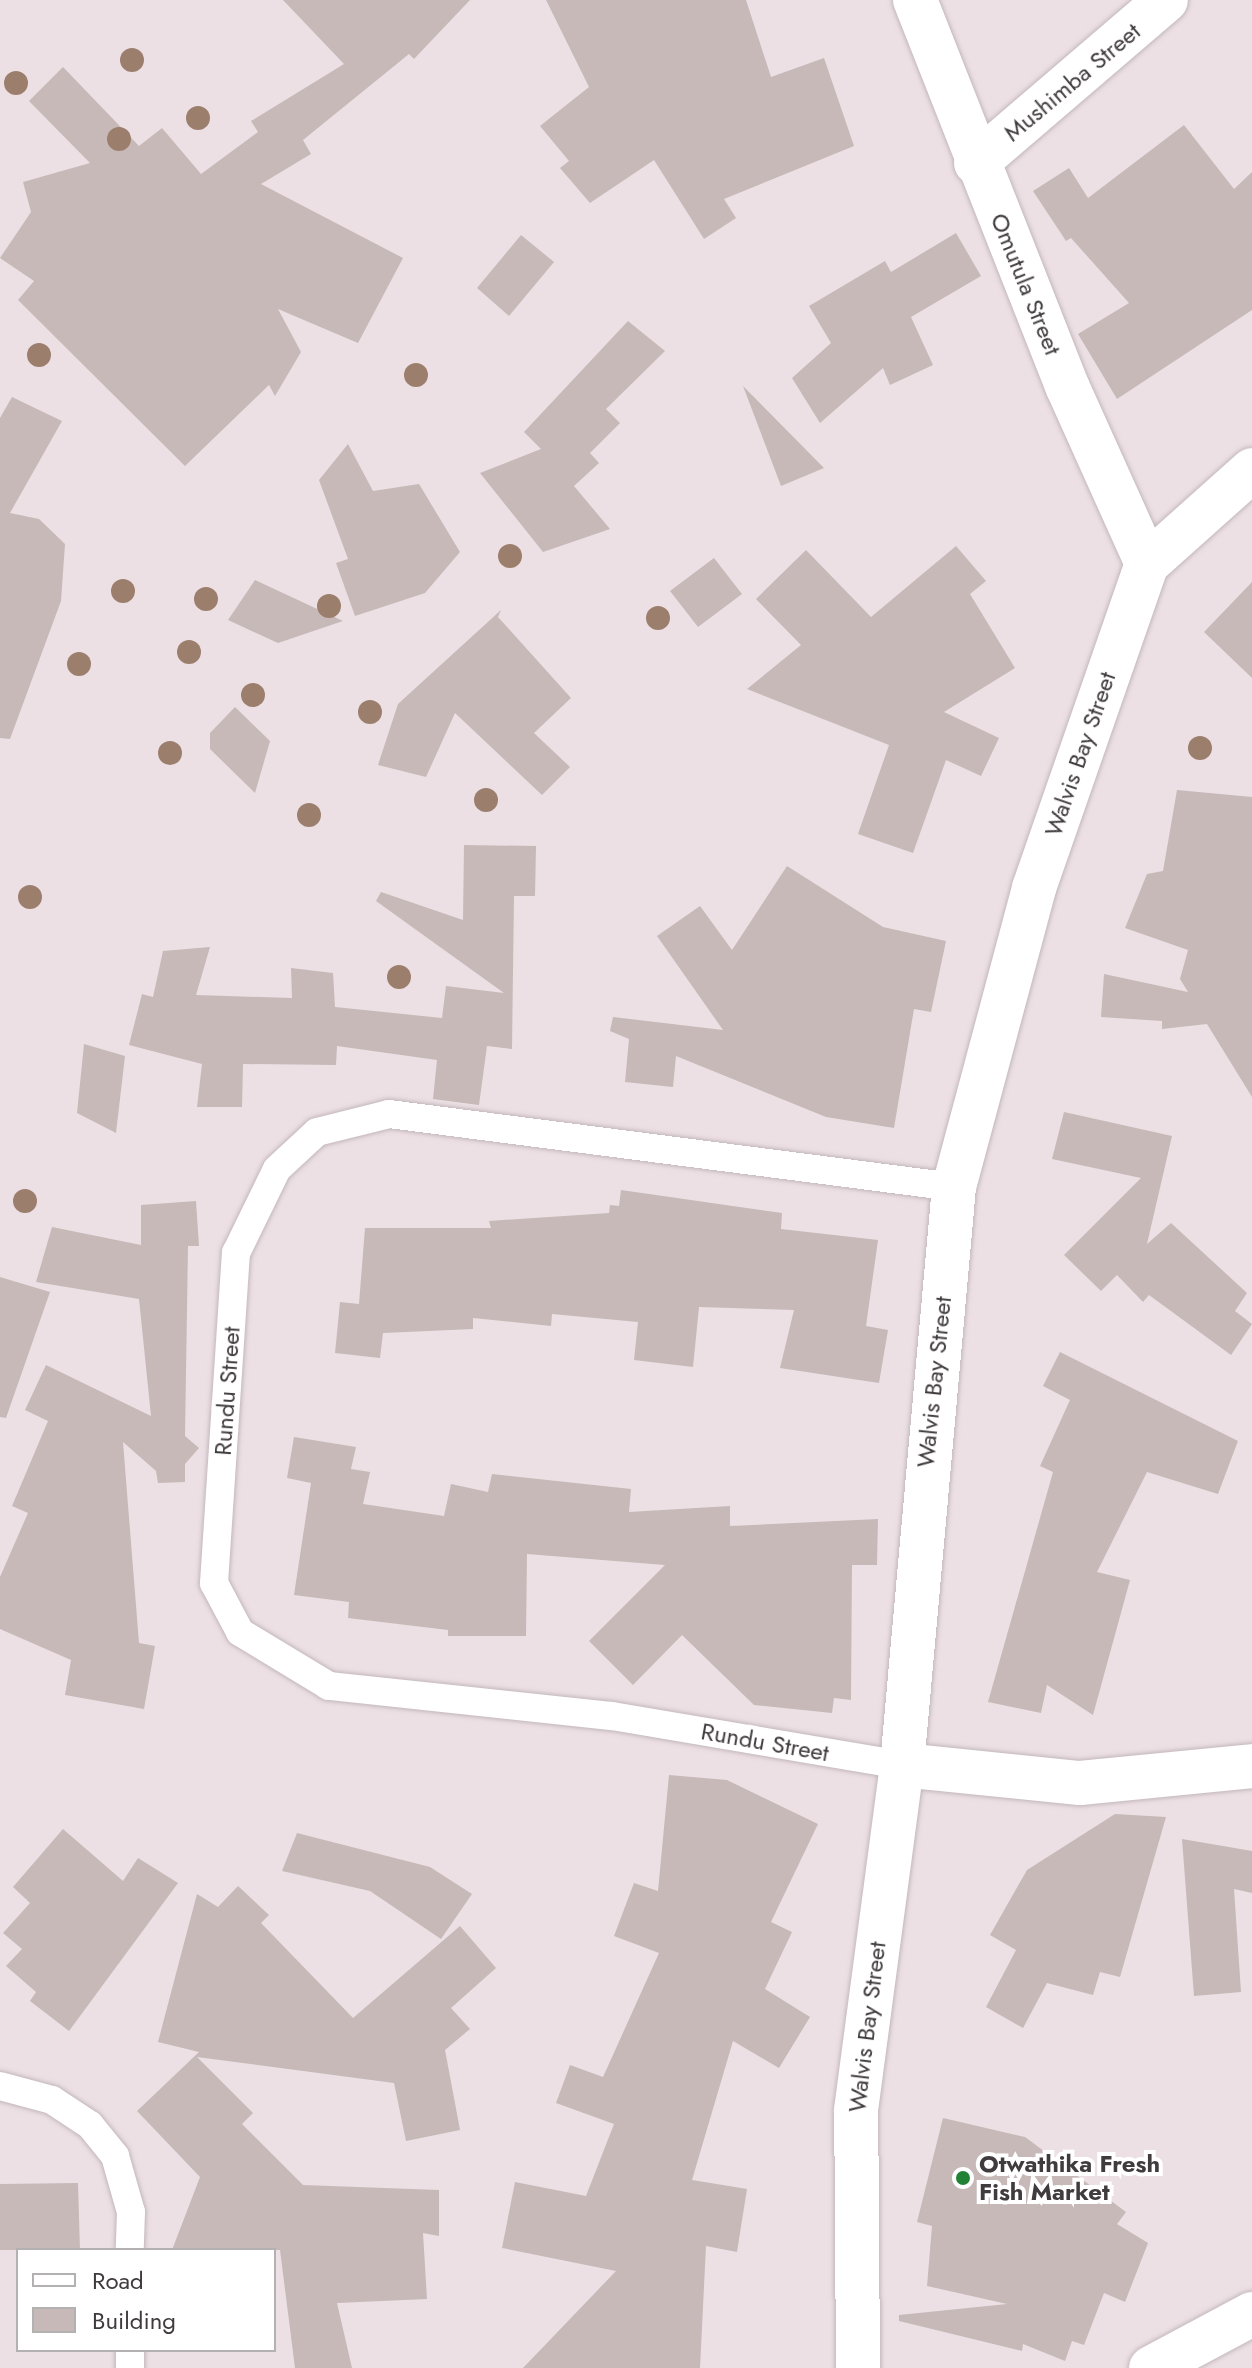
<!DOCTYPE html>
<style>
body{margin:0}
#map{position:relative;width:1252px;height:2368px;overflow:hidden;background:#ece0e5;font-family:Jost,sans-serif}
div>[style]{position:absolute}
.building>*{inset:0;background:#c6b9b8}
.roads{filter:drop-shadow(0 0 2px #c3b7bc) drop-shadow(0 0 2px #c3b7bc)}
.service>*{height:28px;margin:-14px;padding:0 14px;transform-origin:14px;border-radius:14px;background:#fff}
.minor>*{height:44px;margin:-22px;padding:0 22px;transform-origin:22px;border-radius:22px;background:#fff}
.trees>*{width:24px;height:24px;margin:-12px;border-radius:50%;background:#9c7e6d}
.dots>*{width:22px;height:22px;translate:-50% -50%;box-sizing:border-box;border:4px solid #fff;border-radius:50%}
span{translate:-50% -50%;white-space:nowrap;text-align:center;line-height:1.15;-webkit-text-stroke:8px #fff;paint-order:stroke}
.street-label{font-size:24px;color:#403b3d}
.poi-label{font-size:24px;color:#403b3d;font-weight:700}
.left{translate:0 -50%;text-align:left}
.legend{position:absolute;left:16px;top:2248px;width:260px;height:104px;box-sizing:border-box;background:#fff;border:2px solid #b3b1b1;margin:0;padding:10px 14px;list-style:none;font-size:24px;color:#403b3d}
.legend li{display:flex;align-items:center;gap:16px;height:40px}
.legend b{width:40px;border:2px solid #b3b1b1}
</style>
<div id="map">
<div class="building">
<i style="clip-path:polygon(283px 0,470px 0,414px 59px,409px 54px,303px 140px,311px 154px,261px 184px,403px 258px,358px 343px,278px 309px,301px 352px,275px 396px,269px 385px,185px 466px,18px 300px,34px 281px,0 258px,31px 212px,23px 182px,90px 163px,29px 101px,63px 67px,139px 146px,162px 128px,201px 174px,258px 132px,251px 121px,344px 64px)"></i>
<i style="clip-path:polygon(546px 0,746px 0,771px 77px,824px 58px,854px 146px,724px 199px,736px 218px,704px 239px,654px 160px,590px 203px,560px 168px,569px 161px,540px 126px,589px 87px)"></i>
<i style="clip-path:polygon(1184px 125px,1234px 189px,1252px 172px,1252px 310px,1117px 399px,1078px 334px,1129px 303px,1071px 238px,1066px 241px,1033px 191px,1069px 168px,1088px 198px)"></i>
<i style="clip-path:polygon(956px 233px,981px 276px,911px 317px,933px 365px,890px 385px,883px 368px,820px 423px,792px 378px,831px 343px,809px 306px,885px 261px,891px 272px)"></i>
<i style="clip-path:polygon(521px 235px,554px 262px,509px 316px,477px 288px)"></i>
<i style="clip-path:polygon(628px 321px,665px 351px,606px 409px,620px 423px,590px 453px,599px 463px,574px 486px,610px 529px,543px 552px,480px 473px,541px 449px,524px 432px)"></i>
<i style="clip-path:polygon(743px 386px,824px 468px,781px 486px)"></i>
<i style="clip-path:polygon(12px 397px,62px 421px,10px 513px,39px 519px,65px 544px,61px 601px,10px 739px,0 738px,0 418px)"></i>
<i style="clip-path:polygon(348px 444px,373px 491px,419px 484px,460px 552px,425px 593px,355px 616px,336px 563px,348px 559px,319px 480px)"></i>
<i style="clip-path:polygon(956px 546px,986px 581px,970px 594px,1015px 668px,944px 712px,999px 738px,981px 776px,946px 760px,913px 853px,858px 834px,889px 745px,747px 689px,801px 645px,756px 599px,806px 550px,871px 617px)"></i>
<i style="clip-path:polygon(714px 558px,742px 594px,698px 627px,670px 591px)"></i>
<i style="clip-path:polygon(255px 580px,343px 621px,278px 643px,228px 620px)"></i>
<i style="clip-path:polygon(1252px 582px,1252px 678px,1204px 632px)"></i>
<i style="clip-path:polygon(501px 610px,498px 617px,571px 698px,534px 733px,570px 767px,542px 795px,455px 713px,426px 777px,378px 765px,398px 704px)"></i>
<i style="clip-path:polygon(235px 707px,270px 741px,255px 793px,210px 749px,210px 733px)"></i>
<i style="clip-path:polygon(1177px 790px,1252px 797px,1252px 1097px,1207px 1024px,1162px 1029px,1162px 1021px,1101px 1017px,1104px 974px,1188px 992px,1180px 979px,1188px 950px,1125px 928px,1147px 874px,1163px 871px)"></i>
<i style="clip-path:polygon(464px 845px,536px 846px,535px 896px,514px 896px,512px 1049px,487px 1046px,479px 1105px,433px 1099px,437px 1060px,337px 1046px,336px 1065px,243px 1064px,242px 1107px,197px 1107px,202px 1064px,129px 1045px,142px 994px,153px 997px,163px 951px,210px 947px,196px 995px,292px 998px,291px 968px,333px 973px,335px 1007px,442px 1018px,446px 986px,504px 993px,376px 901px,381px 892px,463px 920px)"></i>
<i style="clip-path:polygon(787px 866px,883px 927px,946px 941px,931px 1012px,914px 1009px,894px 1128px,826px 1117px,676px 1056px,673px 1087px,625px 1082px,629px 1039px,610px 1031px,613px 1017px,723px 1030px,657px 936px,700px 906px,732px 950px)"></i>
<i style="clip-path:polygon(84px 1044px,125px 1056px,116px 1133px,77px 1113px)"></i>
<i style="clip-path:polygon(1064px 1112px,1172px 1136px,1147px 1244px,1171px 1223px,1247px 1293px,1235px 1311px,1252px 1324px,1231px 1355px,1149px 1295px,1143px 1302px,1117px 1275px,1101px 1291px,1064px 1255px,1141px 1178px,1052px 1159px)"></i>
<i style="clip-path:polygon(621px 1190px,782px 1213px,781px 1229px,878px 1240px,866px 1326px,888px 1330px,879px 1383px,780px 1368px,794px 1310px,699px 1307px,693px 1367px,634px 1360px,638px 1322px,552px 1314px,551px 1326px,473px 1318px,473px 1329px,383px 1333px,380px 1358px,335px 1353px,340px 1302px,359px 1304px,365px 1228px,491px 1228px,489px 1221px,609px 1213px,610px 1205px,619px 1206px)"></i>
<i style="clip-path:polygon(196px 1201px,199px 1246px,188px 1246px,185px 1436px,199px 1448px,185px 1464px,185px 1482px,158px 1483px,156px 1471px,123px 1442px,139px 1643px,155px 1646px,144px 1709px,65px 1695px,71px 1660px,0 1629px,0 1577px,28px 1513px,12px 1506px,48px 1421px,25px 1410px,46px 1365px,151px 1416px,139px 1299px,36px 1282px,52px 1227px,141px 1245px,141px 1205px)"></i>
<i style="clip-path:polygon(0 1277px,50px 1292px,6px 1418px,0 1417px)"></i>
<i style="clip-path:polygon(1060px 1352px,1238px 1441px,1218px 1494px,1147px 1472px,1097px 1572px,1130px 1580px,1093px 1715px,1047px 1685px,1041px 1713px,988px 1702px,1053px 1472px,1040px 1466px,1070px 1400px,1043px 1386px)"></i>
<i style="clip-path:polygon(294px 1437px,356px 1447px,351px 1469px,370px 1472px,363px 1504px,444px 1516px,451px 1484px,488px 1492px,492px 1474px,631px 1489px,629px 1512px,730px 1506px,730px 1526px,878px 1519px,877px 1565px,852px 1565px,851px 1700px,834px 1698px,832px 1713px,754px 1705px,682px 1635px,633px 1685px,589px 1641px,665px 1565px,527px 1554px,526px 1636px,448px 1636px,448px 1630px,348px 1618px,349px 1602px,294px 1595px,311px 1483px,287px 1478px)"></i>
<i style="clip-path:polygon(669px 1775px,727px 1780px,818px 1824px,771px 1922px,792px 1932px,765px 1989px,810px 2017px,779px 2068px,733px 2041px,692px 2180px,747px 2189px,737px 2252px,706px 2246px,700px 2368px,523px 2368px,616px 2271px,502px 2248px,515px 2182px,586px 2196px,614px 2124px,556px 2103px,570px 2065px,603px 2077px,659px 1953px,614px 1936px,634px 1883px,658px 1891px)"></i>
<i style="clip-path:polygon(1115px 1814px,1166px 1817px,1120px 1977px,1100px 1972px,1093px 1995px,1047px 1983px,1023px 2028px,986px 2007px,1016px 1950px,990px 1935px,1027px 1870px)"></i>
<i style="clip-path:polygon(63px 1829px,123px 1881px,138px 1858px,178px 1883px,69px 2031px,30px 2001px,36px 1992px,6px 1966px,22px 1949px,3px 1933px,30px 1903px,13px 1887px)"></i>
<i style="clip-path:polygon(297px 1833px,430px 1867px,472px 1894px,441px 1939px,370px 1891px,282px 1871px)"></i>
<i style="clip-path:polygon(1182px 1839px,1252px 1851px,1252px 1893px,1234px 1889px,1241px 1992px,1194px 1996px)"></i>
<i style="clip-path:polygon(238px 1886px,269px 1915px,261px 1923px,353px 2018px,460px 1926px,496px 1968px,451px 2008px,470px 2029px,445px 2050px,460px 2130px,406px 2141px,394px 2083px,197px 2057px,253px 2113px,242px 2124px,303px 2185px,439px 2190px,439px 2236px,423px 2233px,427px 2299px,337px 2303px,352px 2368px,295px 2368px,280px 2250px,172px 2250px,200px 2177px,137px 2111px,199px 2052px,158px 2042px,197px 1894px,218px 1907px)"></i>
<i style="clip-path:polygon(943px 2118px,1025px 2137px,1126px 2212px,1117px 2224px,1148px 2243px,1125px 2302px,1104px 2293px,1084px 2345px,1072px 2341px,1065px 2361px,1023px 2344px,1022px 2351px,899px 2321px,899px 2315px,1007px 2304px,927px 2286px,932px 2226px,917px 2222px)"></i>
<i style="clip-path:polygon(78px 2183px,80px 2250px,0 2250px,0 2184px)"></i>
</div>
<div class="roads">
<div class="service">
<i style="left:902px;top:1765px;width:295px;rotate:-170.4deg"></i>
<i style="left:611px;top:1716px;width:284px;rotate:-173.9deg"></i>
<i style="left:329px;top:1686px;width:104px;rotate:-148.8deg"></i>
<i style="left:240px;top:1632px;width:55px;rotate:-118deg"></i>
<i style="left:214px;top:1583px;width:331px;rotate:-86.2deg"></i>
<i style="left:236px;top:1253px;width:93px;rotate:-64deg"></i>
<i style="left:277px;top:1169px;width:54px;rotate:-42.8deg"></i>
<i style="left:317px;top:1132px;width:74px;rotate:-14deg"></i>
<i style="left:389px;top:1114px;width:570px;rotate:7.36deg"></i>
<i style="left:0;top:2086px;width:54px;rotate:15.1deg"></i>
<i style="left:52px;top:2100px;width:45px;rotate:33.3deg"></i>
<i style="left:90px;top:2125px;width:40px;rotate:51deg"></i>
<i style="left:115px;top:2156px;width:58px;rotate:74.1deg"></i>
<i style="left:131px;top:2212px;width:38px;rotate:92deg"></i>
<i style="left:130px;top:2350px;width:18px;rotate:90deg"></i>
</div>
<div class="minor">
<i style="left:915px;top:0;width:417px;rotate:68.5deg"></i>
<i style="left:1068px;top:388px;width:193px;rotate:65.8deg"></i>
<i style="left:976px;top:163px;width:250px;rotate:-40.6deg"></i>
<i style="left:902px;top:1765px;width:179px;rotate:5.8deg"></i>
<i style="left:1080px;top:1783px;width:173px;rotate:-5.6deg"></i>
<i style="left:858px;top:2368px;width:258px;rotate:-90.4deg"></i>
<i style="left:856px;top:2110px;width:348px;rotate:-82.4deg"></i>
<i style="left:902px;top:1765px;width:580px;rotate:-84.86deg"></i>
<i style="left:954px;top:1187px;width:310px;rotate:-75deg"></i>
<i style="left:1034px;top:888px;width:343px;rotate:-70.8deg"></i>
<i style="left:1147px;top:564px;width:141px;rotate:-41.8deg"></i>
<i style="left:1151px;top:2368px;width:115px;rotate:-28.1deg"></i>
</div>
</div>
<div class="trees">
<i style="left:132px;top:60px"></i>
<i style="left:16px;top:83px"></i>
<i style="left:198px;top:118px"></i>
<i style="left:119px;top:139px"></i>
<i style="left:39px;top:355px"></i>
<i style="left:416px;top:375px"></i>
<i style="left:510px;top:556px"></i>
<i style="left:123px;top:591px"></i>
<i style="left:206px;top:599px"></i>
<i style="left:329px;top:606px"></i>
<i style="left:658px;top:618px"></i>
<i style="left:189px;top:652px"></i>
<i style="left:79px;top:664px"></i>
<i style="left:253px;top:695px"></i>
<i style="left:370px;top:712px"></i>
<i style="left:1200px;top:748px"></i>
<i style="left:170px;top:753px"></i>
<i style="left:486px;top:800px"></i>
<i style="left:309px;top:815px"></i>
<i style="left:30px;top:897px"></i>
<i style="left:399px;top:977px"></i>
<i style="left:25px;top:1201px"></i>
</div>
<div class="dots">
<i style="left:963px;top:2178px;background:#218235"></i>
</div>
<div class="street-label">
<span style="left:1072px;top:82px;rotate:-40deg">Mushimba Street</span>
<span style="left:1026px;top:284px;rotate:68deg">Omutula Street</span>
<span style="left:1080px;top:754px;rotate:-71deg">Walvis Bay Street</span>
<span style="left:934px;top:1382px;rotate:-84deg">Walvis Bay Street</span>
<span style="left:227px;top:1391px;rotate:-86deg">Rundu Street</span>
<span style="left:765px;top:1742px;rotate:10deg">Rundu Street</span>
<span style="left:867px;top:2027px;rotate:-83deg">Walvis Bay Street</span>
</div>
<div class="poi-label">
<span class="left" style="left:979px;top:2178px">Otwathika Fresh<br>Fish Market</span>
</div>
<ul class="legend">
<li><b style="height:10px;background:#fff"></b>Road</li>
<li><b style="height:22px;background:#c6b9b8"></b>Building</li>
</ul>
</div>
